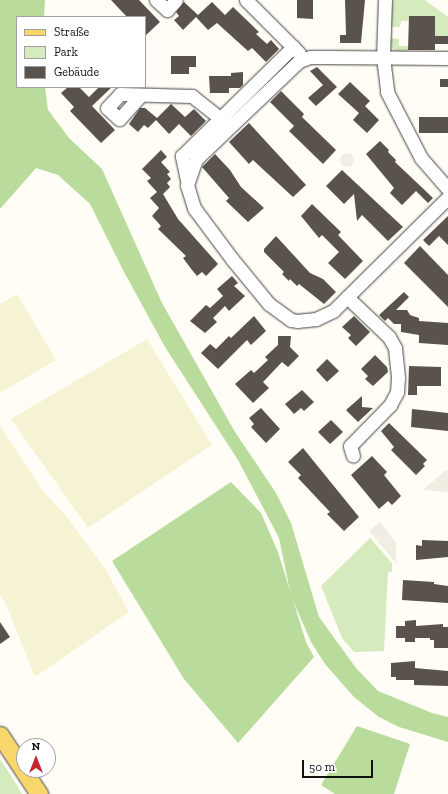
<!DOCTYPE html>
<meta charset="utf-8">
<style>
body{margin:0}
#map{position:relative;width:448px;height:794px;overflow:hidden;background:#fffdf5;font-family:"Zilla Slab",serif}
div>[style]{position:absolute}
.farmland>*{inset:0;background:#f6f3d4}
.green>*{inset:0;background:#d5ebbd}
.forest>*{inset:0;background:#b9dc9c}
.plaza>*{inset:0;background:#f1ede2}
.round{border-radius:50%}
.building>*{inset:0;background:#5a524d}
.roads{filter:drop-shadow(0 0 1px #444) drop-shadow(0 0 1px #444)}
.minor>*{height:13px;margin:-6.5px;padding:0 6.5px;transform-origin:6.5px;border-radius:6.5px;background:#fff}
.major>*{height:17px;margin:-8.5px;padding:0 8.5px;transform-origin:8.5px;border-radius:8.5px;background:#f9d66b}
span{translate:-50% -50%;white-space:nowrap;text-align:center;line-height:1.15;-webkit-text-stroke:4px #fff;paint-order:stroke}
.legend{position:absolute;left:16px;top:16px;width:130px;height:72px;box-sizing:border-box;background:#fff;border:1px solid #a0a0a0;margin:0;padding:5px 7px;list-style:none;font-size:12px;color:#111}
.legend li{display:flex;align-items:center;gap:8px;height:20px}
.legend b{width:20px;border:1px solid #a0a0a0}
.north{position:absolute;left:16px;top:738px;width:40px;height:40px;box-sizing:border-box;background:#fff;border:1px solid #a0a0a0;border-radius:50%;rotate:0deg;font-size:11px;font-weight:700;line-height:16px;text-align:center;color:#111}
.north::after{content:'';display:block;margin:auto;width:14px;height:18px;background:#c4262e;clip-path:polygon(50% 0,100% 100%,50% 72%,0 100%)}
.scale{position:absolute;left:302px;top:760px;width:71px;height:18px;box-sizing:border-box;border:2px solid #111;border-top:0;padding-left:5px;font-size:12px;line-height:14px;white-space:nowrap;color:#111;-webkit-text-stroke:3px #fff;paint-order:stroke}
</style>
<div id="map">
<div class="farmland">
<i style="clip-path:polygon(17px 294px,56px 360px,0 393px,0 304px)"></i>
<i style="clip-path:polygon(147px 339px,212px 445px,88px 528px,11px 419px)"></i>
<i style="clip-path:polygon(0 426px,43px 491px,65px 515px,106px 570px,129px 612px,35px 677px,6px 604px,0 595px)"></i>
</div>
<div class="green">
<i style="clip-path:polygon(391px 0,425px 0,448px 17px,448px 36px,438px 36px,438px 44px,435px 44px,435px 16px,409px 16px,409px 21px,401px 21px,400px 27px,392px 27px,391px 38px,399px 39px,399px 46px,408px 46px,408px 52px,396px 51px,389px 45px)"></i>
<i style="clip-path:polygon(370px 538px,392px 563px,392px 572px,388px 572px,384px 651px,354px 652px,342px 638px,321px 586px)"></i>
<i style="clip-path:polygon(0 759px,15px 782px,22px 794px,0 794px)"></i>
</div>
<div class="forest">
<i style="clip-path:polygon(0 0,45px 0,44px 17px,17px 17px,17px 87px,45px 87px,48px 110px,69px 138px,102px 169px,162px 303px,235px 432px,276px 493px,291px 523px,319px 617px,356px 668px,378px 691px,432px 713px,448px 717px,448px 742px,399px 727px,379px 717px,354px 697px,325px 664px,311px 642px,291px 596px,279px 538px,238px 460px,165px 347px,123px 270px,90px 204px,58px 175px,36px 168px,0 209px)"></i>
<i style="clip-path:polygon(231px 482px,261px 513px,278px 552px,306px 642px,314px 657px,238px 743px,184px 679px,112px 561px)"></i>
<i style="clip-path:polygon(357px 726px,410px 744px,394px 794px,335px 794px,321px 785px)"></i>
</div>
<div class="plaza">
<i class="round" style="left:340px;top:153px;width:14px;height:14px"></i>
<i style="clip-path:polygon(445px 471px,448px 471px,448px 492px,423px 490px)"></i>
<i style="clip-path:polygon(380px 522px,396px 543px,396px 563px,369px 531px)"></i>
</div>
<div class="building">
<i style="clip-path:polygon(111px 0,139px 0,160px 22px,145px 36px,145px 17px,127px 17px)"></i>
<i style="clip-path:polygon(297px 0,313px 0,313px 19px,297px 18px)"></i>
<i style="clip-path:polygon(345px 0,365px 0,361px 43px,340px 43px,340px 35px,346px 35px)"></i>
<i style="clip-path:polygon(184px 2px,198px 15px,212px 2px,225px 15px,233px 7px,259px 32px,256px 34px,267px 44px,271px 40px,279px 49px,266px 62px,252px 48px,248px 51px,217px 23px,208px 30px,196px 17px,183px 30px,174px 20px,179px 16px,176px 12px)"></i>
<i style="clip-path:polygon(409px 16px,435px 16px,435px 36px,448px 36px,448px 44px,435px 44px,435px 50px,408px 50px)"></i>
<i style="clip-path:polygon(171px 56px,196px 56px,196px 67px,189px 67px,189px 74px,171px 74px)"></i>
<i style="clip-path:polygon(317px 67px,337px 87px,316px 106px,308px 98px,323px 85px,310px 71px)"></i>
<i style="clip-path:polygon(243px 72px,243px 85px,240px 88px,229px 88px,229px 93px,210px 93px,209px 76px,231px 76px,231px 73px)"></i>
<i style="clip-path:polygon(440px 79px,448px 79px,448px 87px,440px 87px)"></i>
<i style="clip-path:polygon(350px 82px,370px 101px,365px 106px,379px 120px,367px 133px,353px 120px,359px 113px,338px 94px)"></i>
<i style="clip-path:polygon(68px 87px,79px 87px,89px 97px,99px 87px,112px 87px,92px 106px,115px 130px,101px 143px,70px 111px,74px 107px,61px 93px)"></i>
<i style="clip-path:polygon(281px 91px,304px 114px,302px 117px,336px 150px,323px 164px,289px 131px,294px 126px,270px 102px)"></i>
<i style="clip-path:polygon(171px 104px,185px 117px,194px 109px,206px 121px,191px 136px,179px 124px,169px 134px,156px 120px,148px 128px,144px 125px,138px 132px,129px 124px,140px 108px,145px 108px,157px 118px)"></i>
<i style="clip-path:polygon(419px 117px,448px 117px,448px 133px,419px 133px)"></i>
<i style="clip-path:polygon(249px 123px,306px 185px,293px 197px,253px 160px,249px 164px,229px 142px)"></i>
<i style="clip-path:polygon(380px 141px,389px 150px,388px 152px,396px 160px,395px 162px,433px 198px,428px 203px,416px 191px,402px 205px,390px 193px,394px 188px,366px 154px)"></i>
<i style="clip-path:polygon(161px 150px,167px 157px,161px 162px,170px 172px,167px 174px,171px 179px,167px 183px,170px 187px,163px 194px,178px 219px,218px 264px,206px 276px,202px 272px,197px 276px,192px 270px,183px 258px,186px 256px,158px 229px,161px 226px,152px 216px,159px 208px,150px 198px,157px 192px,147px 181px,151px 178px,142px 169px)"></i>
<i style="clip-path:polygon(215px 154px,230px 170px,241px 187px,264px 208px,248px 222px,226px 201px,229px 198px,202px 167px)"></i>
<i style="clip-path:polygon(342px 170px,403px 227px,388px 241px,362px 215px,357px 221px,354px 194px,344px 204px,326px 186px)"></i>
<i style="clip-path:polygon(312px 204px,341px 232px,338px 235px,363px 261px,345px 279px,328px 263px,339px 252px,322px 235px,319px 238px,301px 216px)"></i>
<i style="clip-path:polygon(448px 216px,448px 245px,439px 236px,429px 246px,423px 240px)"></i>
<i style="clip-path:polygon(276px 236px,310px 273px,323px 279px,336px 292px,324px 304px,299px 284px,297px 286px,290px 279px,289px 281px,282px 274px,284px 272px,264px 252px,264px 249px)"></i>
<i style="clip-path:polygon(420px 246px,448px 275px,448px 307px,404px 263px)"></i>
<i style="clip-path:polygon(232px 276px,238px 283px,234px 286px,245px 296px,229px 311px,225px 306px,213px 318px,217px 322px,205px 333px,190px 321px,206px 305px,210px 308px,223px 296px,217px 289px)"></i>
<i style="clip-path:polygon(404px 292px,409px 297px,396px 310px,407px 310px,410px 315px,419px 318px,419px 321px,448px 323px,448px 345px,419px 343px,419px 335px,401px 332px,401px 324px,394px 324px,388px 318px,385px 321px,379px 315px)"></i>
<i style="clip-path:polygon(254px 316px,266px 331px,251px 345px,247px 340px,218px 369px,201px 353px,210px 344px,216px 349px,229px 336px,231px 338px)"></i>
<i style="clip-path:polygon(354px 316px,370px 332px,356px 346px,348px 338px,351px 335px,342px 327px)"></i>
<i style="clip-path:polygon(278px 336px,291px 336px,290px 347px,299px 356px,288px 367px,282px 362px,263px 382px,269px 388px,253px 403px,235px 384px,251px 370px,254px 373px,268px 360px,265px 357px,278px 345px)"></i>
<i style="clip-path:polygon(375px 355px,387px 367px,388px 372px,373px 386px,365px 379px,368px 376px,361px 369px)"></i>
<i style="clip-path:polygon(327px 359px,339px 371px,327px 382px,316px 370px)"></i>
<i style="clip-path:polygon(409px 366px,441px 367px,441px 386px,417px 386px,417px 395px,408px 395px)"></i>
<i style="clip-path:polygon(302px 390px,314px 402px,304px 411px,301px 408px,294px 414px,285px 404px)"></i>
<i style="clip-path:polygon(362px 396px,362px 407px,373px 408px,358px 422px,346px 410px)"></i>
<i style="clip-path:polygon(261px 408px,280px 429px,266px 443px,251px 427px,254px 424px,249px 418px)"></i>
<i style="clip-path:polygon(412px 409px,448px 413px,448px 431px,411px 427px)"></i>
<i style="clip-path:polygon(331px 420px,343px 432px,330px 444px,318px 432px)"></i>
<i style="clip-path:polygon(389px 423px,427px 460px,423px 464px,425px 466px,416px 475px,391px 450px,394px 447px,381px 431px)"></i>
<i style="clip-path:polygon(303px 448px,359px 517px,344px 531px,327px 514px,330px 512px,298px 478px,301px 475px,288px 462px)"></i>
<i style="clip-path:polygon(372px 456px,387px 472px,384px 475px,401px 496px,392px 505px,388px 501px,379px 509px,351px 475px)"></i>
<i style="clip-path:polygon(422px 540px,448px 541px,448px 557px,416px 560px,416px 545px,422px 546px)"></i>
<i style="clip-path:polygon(403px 580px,434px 582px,434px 584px,448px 586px,448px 603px,402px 600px)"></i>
<i style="clip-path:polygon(416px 620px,416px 626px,443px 624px,443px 627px,448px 627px,448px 648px,434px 648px,434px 640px,430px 640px,430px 638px,415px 638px,415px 642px,405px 642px,405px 638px,396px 638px,396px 626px,405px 626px,405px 621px)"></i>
<i style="clip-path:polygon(0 622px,10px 637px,0 644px)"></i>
<i style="clip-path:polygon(415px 661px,415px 668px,448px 671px,448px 686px,414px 685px,414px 680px,396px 680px,396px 677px,391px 677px,391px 663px)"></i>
</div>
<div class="roads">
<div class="minor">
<i style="left:156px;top:0;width:15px;rotate:42deg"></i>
<i style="left:167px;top:10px;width:13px;rotate:-48deg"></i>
<i style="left:246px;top:0;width:75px;rotate:45deg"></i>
<i style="left:385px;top:0;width:57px;rotate:92deg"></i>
<i style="left:383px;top:57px;width:35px;rotate:83deg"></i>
<i style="left:387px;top:92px;width:74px;rotate:62.7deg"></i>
<i style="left:421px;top:158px;width:41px;rotate:48.9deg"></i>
<i style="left:448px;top:58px;width:122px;rotate:-179.5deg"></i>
<i style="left:326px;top:57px;width:16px;rotate:180deg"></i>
<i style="left:310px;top:57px;width:12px;rotate:160deg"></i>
<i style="left:299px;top:61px;width:142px;rotate:136.4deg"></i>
<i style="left:196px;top:159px;width:28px;rotate:109deg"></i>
<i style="left:187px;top:185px;width:24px;rotate:73deg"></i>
<i style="left:194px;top:208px;width:64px;rotate:53.3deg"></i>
<i style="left:232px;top:259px;width:58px;rotate:50.6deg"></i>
<i style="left:269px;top:304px;width:27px;rotate:36deg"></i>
<i style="left:291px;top:320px;width:6px;rotate:9deg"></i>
<i style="left:297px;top:321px;width:19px;rotate:-6deg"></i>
<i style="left:316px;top:319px;width:19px;rotate:-25deg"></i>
<i style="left:333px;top:311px;width:162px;rotate:-44.7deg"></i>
<i style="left:140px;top:96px;width:31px;rotate:132deg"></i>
<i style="left:119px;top:119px;width:16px;rotate:-137deg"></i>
<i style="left:107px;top:108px;width:19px;rotate:-47deg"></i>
<i style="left:120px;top:94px;width:72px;rotate:1.6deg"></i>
<i style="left:192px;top:96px;width:48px;rotate:38.3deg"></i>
<i style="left:187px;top:180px;width:25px;rotate:-102deg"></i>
<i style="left:182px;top:156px;width:156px;rotate:-44.5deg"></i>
<i style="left:347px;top:297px;width:58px;rotate:43.6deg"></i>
<i style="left:389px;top:337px;width:13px;rotate:61deg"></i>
<i style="left:395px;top:348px;width:30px;rotate:84deg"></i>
<i style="left:398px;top:378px;width:14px;rotate:94deg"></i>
<i style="left:397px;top:392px;width:15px;rotate:118deg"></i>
<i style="left:390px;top:405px;width:57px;rotate:134.3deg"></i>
<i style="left:350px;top:446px;width:10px;rotate:73deg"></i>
</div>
<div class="major">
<i style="left:0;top:735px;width:71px;rotate:56.5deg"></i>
</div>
</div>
<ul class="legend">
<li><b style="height:5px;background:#f9d66b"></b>Straße</li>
<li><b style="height:11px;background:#d5ebbd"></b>Park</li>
<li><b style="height:11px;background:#5a524d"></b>Gebäude</li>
</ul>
<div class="north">N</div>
<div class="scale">50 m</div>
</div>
